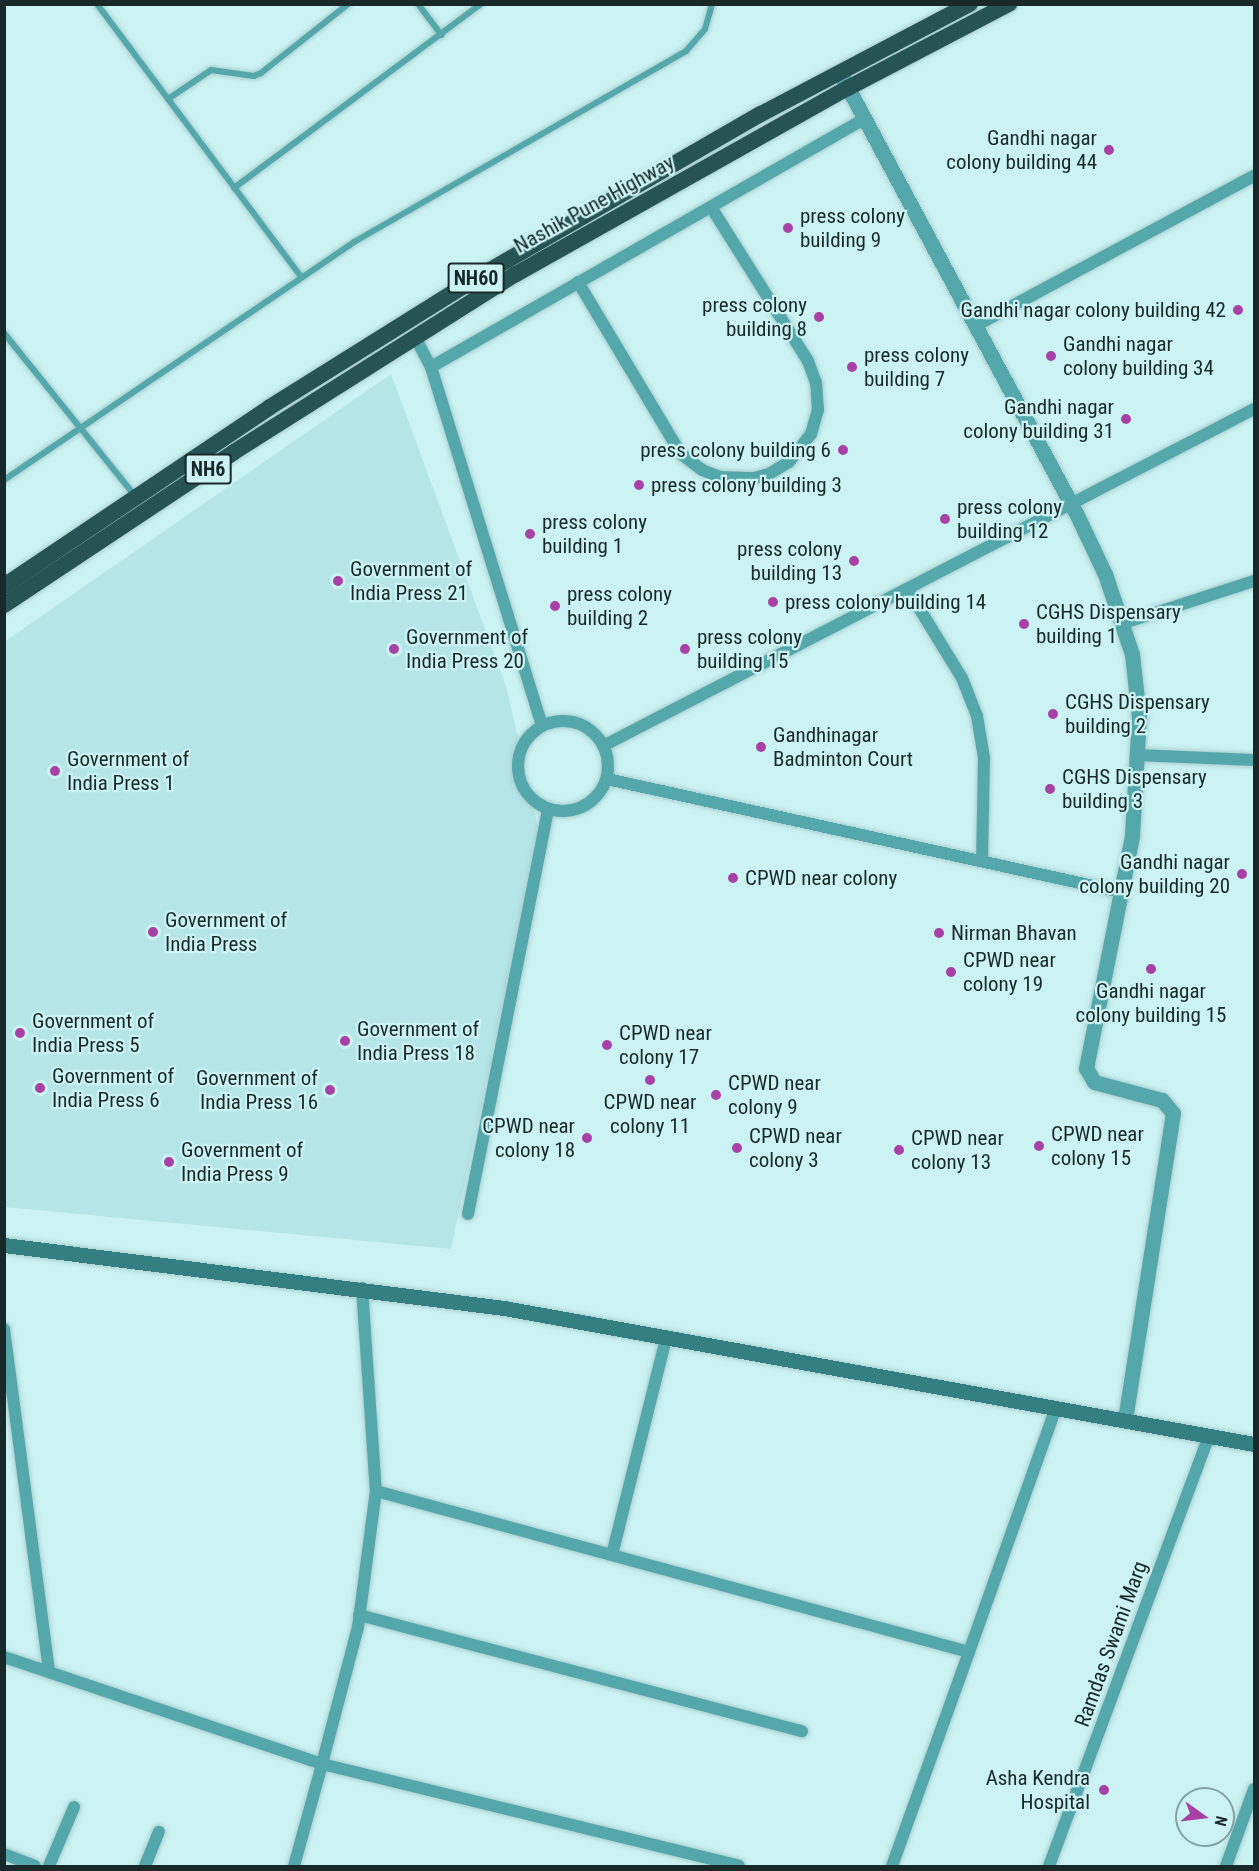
<!DOCTYPE html>
<style>
body{margin:0}
#map{position:relative;width:1259px;height:1871px;overflow:hidden;background:#cbf3f4;font-family:"Roboto Condensed",sans-serif}
div>[style]{position:absolute}
.built>*{inset:0;background:#b5e5e7}
.roads{filter:drop-shadow(0 0 2px #abcecf) drop-shadow(0 0 2px #abcecf)}
.service>*{height:6px;margin:-3px;padding:0 3px;transform-origin:3px;border-radius:3px;background:#54a8ab}
.minor>*{height:12px;margin:-6px;padding:0 6px;transform-origin:6px;border-radius:6px;background:#54a8ab}
.minor>.ring{margin:-6px;padding:0;box-sizing:content-box;background:none;border:12px solid #54a8ab;border-radius:50%}
.tertiary>*{height:15px;margin:-7.5px;padding:0 7.5px;transform-origin:7.5px;border-radius:7.5px;background:#54a8ab}
.secondary>*{height:15px;margin:-7.5px;padding:0 7.5px;transform-origin:7.5px;border-radius:7.5px;background:#337f81}
.trunk>*{height:16px;margin:-8px;padding:0 8px;transform-origin:8px;border-radius:8px;background:#265354}
.dots>*{width:16px;height:16px;translate:-50% -50%;box-sizing:border-box;border:3px solid #cbf3f4;border-radius:50%}
span{translate:-50% -50%;white-space:nowrap;text-align:center;line-height:1.15;-webkit-text-stroke:4.5px #cbf3f4;paint-order:stroke}
.shield-label span{padding:2px 4px;background:#cbf3f4;border:2px solid;border-radius:4px;-webkit-text-stroke-width:0}
.shield-label{font-size:20px;color:#192828;font-weight:700}
.poi-label{font-size:21px;color:#192828}
.right{translate:-100% -50%;text-align:right}
.left{translate:0 -50%;text-align:left}
.street-label{font-size:21px;color:#192828}
.frame{position:absolute;inset:0;border:6px solid #192828;pointer-events:none}
.north{position:absolute;left:1175px;top:1787px;width:60px;height:60px;box-sizing:border-box;background:#cbf3f4;border:2px solid #84a2a2;border-radius:50%;rotate:104deg;font-size:16px;font-weight:700;line-height:24px;text-align:center;color:#192828}
.north::after{content:'';display:block;margin:auto;width:21px;height:27px;background:#a741a5;clip-path:polygon(50% 0,100% 100%,50% 72%,0 100%)}
</style>
<div id="map">
<div class="built">
<i style="clip-path:polygon(391px 374px,507px 689px,539px 832px,451px 1249px,5px 1207px,4px 642px)"></i>
</div>
<div class="roads">
<div class="service">
<i style="left:97px;top:4px;width:341px;rotate:53.2deg"></i>
<i style="left:418px;top:4px;width:39px;rotate:53deg"></i>
<i style="left:168px;top:99px;width:52px;rotate:-34deg"></i>
<i style="left:211px;top:70px;width:43px;rotate:7.9deg"></i>
<i style="left:254px;top:76px;width:8px;rotate:-23deg"></i>
<i style="left:261px;top:73px;width:111px;rotate:-38.4deg"></i>
<i style="left:234px;top:188px;width:308px;rotate:-36.7deg"></i>
<i style="left:4px;top:333px;width:209px;rotate:51.2deg"></i>
<i style="left:4px;top:480px;width:423px;rotate:-34.2deg"></i>
<i style="left:354px;top:242px;width:383px;rotate:-29.9deg"></i>
<i style="left:686px;top:51px;width:29px;rotate:-49deg"></i>
<i style="left:705px;top:29px;width:26px;rotate:-74deg"></i>
</div>
<div class="minor">
<i style="left:578px;top:282px;width:200px;rotate:59.1deg"></i>
<i style="left:681px;top:454px;width:26px;rotate:37deg"></i>
<i style="left:702px;top:470px;width:19px;rotate:21deg"></i>
<i style="left:720px;top:477px;width:34px;rotate:2deg"></i>
<i style="left:754px;top:478px;width:16px;rotate:-15deg"></i>
<i style="left:769px;top:474px;width:23px;rotate:-31deg"></i>
<i style="left:789px;top:462px;width:36px;rotate:-52deg"></i>
<i style="left:811px;top:434px;width:25px;rotate:-74deg"></i>
<i style="left:818px;top:410px;width:27px;rotate:-94deg"></i>
<i style="left:816px;top:383px;width:23px;rotate:-110deg"></i>
<i style="left:808px;top:361px;width:182px;rotate:-122.2deg"></i>
<i style="left:975px;top:326px;width:317px;rotate:-28.3deg"></i>
<i style="left:416px;top:339px;width:32px;rotate:62deg"></i>
<i style="left:431px;top:367px;width:499px;rotate:-29.8deg"></i>
<i style="left:431px;top:367px;width:375px;rotate:72.8deg"></i>
<i style="left:908px;top:590px;width:103px;rotate:58.5deg"></i>
<i style="left:962px;top:678px;width:41px;rotate:68.5deg"></i>
<i style="left:977px;top:716px;width:43px;rotate:80.5deg"></i>
<i style="left:984px;top:758px;width:103px;rotate:91.1deg"></i>
<i style="left:1124px;top:623px;width:137px;rotate:-17.9deg"></i>
<i class="ring" style="left:518px;top:721px;width:78px;height:78px"></i>
<i style="left:603px;top:746px;width:733px;rotate:-27.37deg"></i>
<i style="left:1137px;top:755px;width:117px;rotate:2.4deg"></i>
<i style="left:607px;top:779px;width:526px;rotate:12.4deg"></i>
<i style="left:468px;top:1214px;width:413px;rotate:-78.8deg"></i>
<i style="left:362px;top:1288px;width:203px;rotate:86.1deg"></i>
<i style="left:376px;top:1491px;width:614px;rotate:15.19deg"></i>
<i style="left:969px;top:1652px;width:259px;rotate:-70.4deg"></i>
<i style="left:4px;top:1329px;width:346px;rotate:82.5deg"></i>
<i style="left:612px;top:1555px;width:224px;rotate:-76deg"></i>
<i style="left:359px;top:1615px;width:458px;rotate:14.7deg"></i>
<i style="left:4px;top:1657px;width:336px;rotate:18.6deg"></i>
<i style="left:322px;top:1764px;width:142px;rotate:-75.3deg"></i>
<i style="left:358px;top:1627px;width:137px;rotate:-82.5deg"></i>
<i style="left:4px;top:1854px;width:33px;rotate:21deg"></i>
<i style="left:49px;top:1866px;width:64px;rotate:-67deg"></i>
<i style="left:145px;top:1866px;width:37px;rotate:-68deg"></i>
<i style="left:294px;top:1866px;width:106px;rotate:-74.6deg"></i>
<i style="left:322px;top:1764px;width:429px;rotate:13.7deg"></i>
<i style="left:892px;top:1866px;width:227px;rotate:-70.2deg"></i>
<i style="left:1049px;top:1866px;width:459px;rotate:-69.6deg"></i>
<i style="left:1226px;top:1866px;width:82px;rotate:-70deg"></i>
</div>
<div class="tertiary">
<i style="left:840px;top:73px;width:499px;rotate:61.8deg"></i>
<i style="left:1076px;top:513px;width:68px;rotate:64.6deg"></i>
<i style="left:1105px;top:574px;width:84px;rotate:71.4deg"></i>
<i style="left:1132px;top:654px;width:63px;rotate:83.7deg"></i>
<i style="left:1139px;top:717px;width:119px;rotate:93.4deg"></i>
<i style="left:1132px;top:836px;width:237px;rotate:101.2deg"></i>
<i style="left:1086px;top:1068px;width:16px;rotate:60deg"></i>
<i style="left:1094px;top:1082px;width:70px;rotate:14.8deg"></i>
<i style="left:1162px;top:1100px;width:17px;rotate:50deg"></i>
<i style="left:1173px;top:1113px;width:311px;rotate:98.9deg"></i>
</div>
<div class="secondary">
<i style="left:4px;top:1245px;width:504px;rotate:7.18deg"></i>
<i style="left:504px;top:1308px;width:762px;rotate:10.28deg"></i>
</div>
<div class="trunk">
<i style="left:4px;top:586px;width:321px;rotate:-33.9deg"></i>
<i style="left:270px;top:407px;width:239px;rotate:-32deg"></i>
<i style="left:473px;top:280px;width:332px;rotate:-30deg"></i>
<i style="left:761px;top:114px;width:236px;rotate:-27.8deg"></i>
<i style="left:4px;top:605px;width:276px;rotate:-33.6deg"></i>
<i style="left:234px;top:452px;width:333px;rotate:-32.3deg"></i>
<i style="left:516px;top:274px;width:381px;rotate:-29.3deg"></i>
<i style="left:848px;top:88px;width:182px;rotate:-27.6deg"></i>
</div>
</div>
<div class="dots">
<i style="left:1109px;top:150px;background:#a741a5"></i>
<i style="left:788px;top:228px;background:#a741a5"></i>
<i style="left:1238px;top:310px;background:#a741a5"></i>
<i style="left:819px;top:317px;background:#a741a5"></i>
<i style="left:1051px;top:356px;background:#a741a5"></i>
<i style="left:852px;top:367px;background:#a741a5"></i>
<i style="left:1126px;top:419px;background:#a741a5"></i>
<i style="left:843px;top:450px;background:#a741a5"></i>
<i style="left:639px;top:485px;background:#a741a5"></i>
<i style="left:945px;top:519px;background:#a741a5"></i>
<i style="left:530px;top:534px;background:#a741a5"></i>
<i style="left:854px;top:561px;background:#a741a5"></i>
<i style="left:338px;top:581px;background:#a741a5"></i>
<i style="left:773px;top:602px;background:#a741a5"></i>
<i style="left:555px;top:606px;background:#a741a5"></i>
<i style="left:1024px;top:624px;background:#a741a5"></i>
<i style="left:394px;top:649px;background:#a741a5"></i>
<i style="left:685px;top:649px;background:#a741a5"></i>
<i style="left:1053px;top:714px;background:#a741a5"></i>
<i style="left:761px;top:747px;background:#a741a5"></i>
<i style="left:55px;top:771px;background:#a741a5"></i>
<i style="left:1050px;top:789px;background:#a741a5"></i>
<i style="left:1242px;top:874px;background:#a741a5"></i>
<i style="left:733px;top:878px;background:#a741a5"></i>
<i style="left:153px;top:932px;background:#a741a5"></i>
<i style="left:939px;top:933px;background:#a741a5"></i>
<i style="left:1151px;top:969px;background:#a741a5"></i>
<i style="left:951px;top:972px;background:#a741a5"></i>
<i style="left:20px;top:1033px;background:#a741a5"></i>
<i style="left:345px;top:1041px;background:#a741a5"></i>
<i style="left:607px;top:1045px;background:#a741a5"></i>
<i style="left:650px;top:1080px;background:#a741a5"></i>
<i style="left:40px;top:1088px;background:#a741a5"></i>
<i style="left:330px;top:1090px;background:#a741a5"></i>
<i style="left:716px;top:1095px;background:#a741a5"></i>
<i style="left:587px;top:1138px;background:#a741a5"></i>
<i style="left:1039px;top:1146px;background:#a741a5"></i>
<i style="left:737px;top:1148px;background:#a741a5"></i>
<i style="left:899px;top:1150px;background:#a741a5"></i>
<i style="left:169px;top:1162px;background:#a741a5"></i>
<i style="left:1104px;top:1790px;background:#a741a5"></i>
</div>
<div class="shield-label">
<span style="left:476px;top:278px">NH60</span>
<span style="left:208px;top:469px">NH6</span>
</div>
<div class="poi-label">
<span class="right" style="left:1097px;top:150px">Gandhi nagar<br>colony building 44</span>
<span class="left" style="left:800px;top:228px">press colony<br>building 9</span>
<span class="right" style="left:807px;top:317px">press colony<br>building 8</span>
<span class="right" style="left:1226px;top:310px">Gandhi nagar colony building 42</span>
<span class="left" style="left:1063px;top:356px">Gandhi nagar<br>colony building 34</span>
<span class="left" style="left:864px;top:367px">press colony<br>building 7</span>
<span class="right" style="left:1114px;top:419px">Gandhi nagar<br>colony building 31</span>
<span class="right" style="left:831px;top:450px">press colony building 6</span>
<span class="left" style="left:651px;top:485px">press colony building 3</span>
<span class="left" style="left:957px;top:519px">press colony<br>building 12</span>
<span class="left" style="left:542px;top:534px">press colony<br>building 1</span>
<span class="right" style="left:842px;top:561px">press colony<br>building 13</span>
<span class="left" style="left:350px;top:581px">Government of<br>India Press 21</span>
<span class="left" style="left:567px;top:606px">press colony<br>building 2</span>
<span class="left" style="left:785px;top:602px">press colony building 14</span>
<span class="left" style="left:1036px;top:624px">CGHS Dispensary<br>building 1</span>
<span class="left" style="left:406px;top:649px">Government of<br>India Press 20</span>
<span class="left" style="left:697px;top:649px">press colony<br>building 15</span>
<span class="left" style="left:1065px;top:714px">CGHS Dispensary<br>building 2</span>
<span class="left" style="left:773px;top:747px">Gandhinagar<br>Badminton Court</span>
<span class="left" style="left:67px;top:771px">Government of<br>India Press 1</span>
<span class="left" style="left:1062px;top:789px">CGHS Dispensary<br>building 3</span>
<span class="right" style="left:1230px;top:874px">Gandhi nagar<br>colony building 20</span>
<span class="left" style="left:745px;top:878px">CPWD near colony</span>
<span class="left" style="left:165px;top:932px">Government of<br>India Press</span>
<span class="left" style="left:951px;top:933px">Nirman Bhavan</span>
<span class="left" style="left:963px;top:972px">CPWD near<br>colony 19</span>
<span style="left:1151px;top:1003px">Gandhi nagar<br>colony building 15</span>
<span class="left" style="left:32px;top:1033px">Government of<br>India Press 5</span>
<span class="left" style="left:357px;top:1041px">Government of<br>India Press 18</span>
<span class="left" style="left:619px;top:1045px">CPWD near<br>colony 17</span>
<span class="left" style="left:52px;top:1088px">Government of<br>India Press 6</span>
<span class="right" style="left:318px;top:1090px">Government of<br>India Press 16</span>
<span class="left" style="left:728px;top:1095px">CPWD near<br>colony 9</span>
<span style="left:650px;top:1114px">CPWD near<br>colony 11</span>
<span class="right" style="left:575px;top:1138px">CPWD near<br>colony 18</span>
<span class="left" style="left:1051px;top:1146px">CPWD near<br>colony 15</span>
<span class="left" style="left:749px;top:1148px">CPWD near<br>colony 3</span>
<span class="left" style="left:911px;top:1150px">CPWD near<br>colony 13</span>
<span class="left" style="left:181px;top:1162px">Government of<br>India Press 9</span>
<span class="right" style="left:1090px;top:1790px">Asha Kendra<br>Hospital</span>
</div>
<div class="street-label">
<span style="left:594px;top:204px;rotate:-29deg">Nashik Pune Highway</span>
<span style="left:1111px;top:1644px;rotate:-70deg">Ramdas Swami Marg</span>
</div>
<div class="frame"></div>
<div class="north">N</div>
</div>
